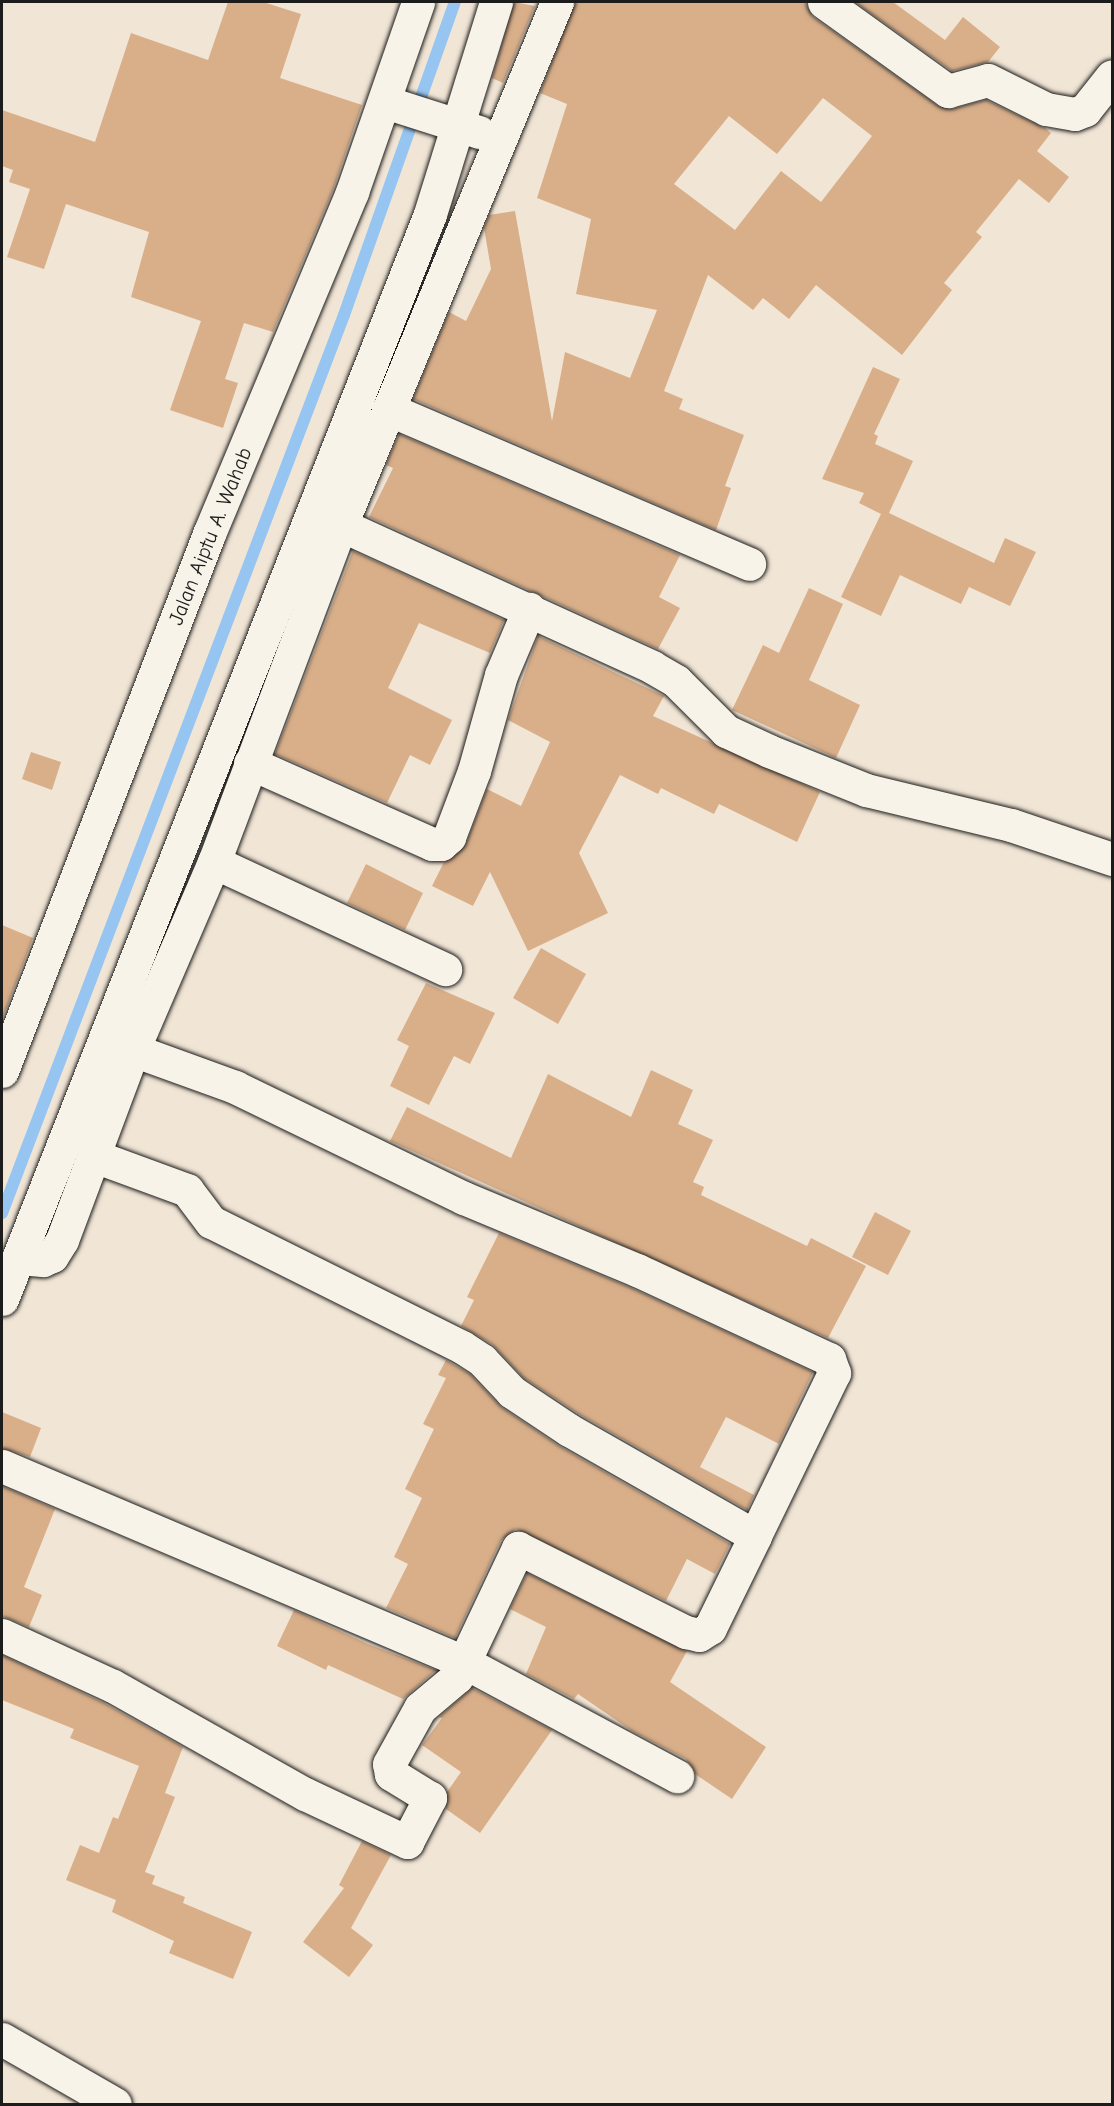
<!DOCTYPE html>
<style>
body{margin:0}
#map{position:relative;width:1114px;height:2106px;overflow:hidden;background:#f1e5d5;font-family:"Comic Neue",sans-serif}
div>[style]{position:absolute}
.stream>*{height:12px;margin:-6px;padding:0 6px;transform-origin:6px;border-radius:6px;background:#96c5f1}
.building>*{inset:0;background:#d9af8a}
.roads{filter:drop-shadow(0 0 2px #1c1c1c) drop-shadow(0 0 2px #1c1c1c)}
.minor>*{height:33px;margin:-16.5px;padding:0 16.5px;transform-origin:16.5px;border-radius:16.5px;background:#f7f3e8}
span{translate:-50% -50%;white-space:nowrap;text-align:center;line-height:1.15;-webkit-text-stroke:6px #f7f3e8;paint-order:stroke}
.street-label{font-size:21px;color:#1c1c1c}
.frame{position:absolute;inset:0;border:3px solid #1c1c1c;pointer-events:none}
</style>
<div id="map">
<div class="stream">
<i style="left:2px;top:1213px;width:961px;rotate:-69.15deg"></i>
<i style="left:344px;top:315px;width:332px;rotate:-70.5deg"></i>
</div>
<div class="building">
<i style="clip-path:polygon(228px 2px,263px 2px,301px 14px,280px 78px,362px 105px,333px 190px,273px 332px,244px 323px,225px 379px,238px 383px,223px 428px,170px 410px,201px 321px,131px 297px,149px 232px,66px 204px,44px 269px,7px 257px,30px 189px,9px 182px,13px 170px,2px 166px,2px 110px,95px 142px,131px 33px,208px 60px)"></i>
<i style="clip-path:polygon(514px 2px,535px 6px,503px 83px,492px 78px)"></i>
<i style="clip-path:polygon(evenodd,575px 2px,805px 2px,813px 17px,938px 106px,952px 109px,986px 100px,1045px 128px,1051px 133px,1037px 151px,1069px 177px,1049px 203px,1019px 179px,976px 232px,982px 237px,944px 283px,952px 290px,902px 355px,816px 285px,789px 319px,763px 298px,753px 310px,708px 275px,664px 391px,683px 399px,679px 409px,744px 435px,725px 486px,731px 488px,716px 530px,413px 399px,449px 312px,466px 321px,491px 269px,484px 228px,489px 215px,515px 211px,552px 421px,565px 352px,630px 378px,657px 310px,576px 294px,591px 219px,537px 198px,567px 104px,540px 93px,575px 2px,823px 98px,872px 136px,821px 202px,781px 171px,735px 230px,674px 184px,729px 116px,777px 154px,823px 98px)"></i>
<i style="clip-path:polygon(855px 2px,893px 2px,945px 40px,963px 17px,1000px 47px,988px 62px,952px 71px)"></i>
<i style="clip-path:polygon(873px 367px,900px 379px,874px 434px,878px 436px,875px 444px,913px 461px,889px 513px,994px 563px,1005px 538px,1036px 552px,1010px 606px,969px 587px,961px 604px,900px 575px,881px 616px,841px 597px,881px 514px,859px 503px,864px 493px,822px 479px)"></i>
<i style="clip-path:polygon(399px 434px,680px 555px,659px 597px,680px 608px,658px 649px,369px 517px,393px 468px,386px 465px)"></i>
<i style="clip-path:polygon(353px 551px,504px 620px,490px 653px,419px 623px,388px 688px,452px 720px,430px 765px,410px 755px,387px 803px,275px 754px)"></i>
<i style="clip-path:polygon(809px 588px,843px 604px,809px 680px,860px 705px,836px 758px,732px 710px,763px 645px,779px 653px)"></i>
<i style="clip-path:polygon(538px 636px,664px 696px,653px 716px,820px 792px,797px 842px,719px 804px,714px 814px,661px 788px,658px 794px,620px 775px,579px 853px,608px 913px,528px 951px,490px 872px,473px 906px,432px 886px,444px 862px,466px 844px,487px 789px,521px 806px,550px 742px,508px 720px)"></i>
<i style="clip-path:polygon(31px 752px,61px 762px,52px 790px,22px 779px)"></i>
<i style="clip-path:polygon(366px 864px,423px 893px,405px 930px,347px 903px)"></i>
<i style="clip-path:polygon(2px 925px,33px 938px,2px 1020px)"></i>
<i style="clip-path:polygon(541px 948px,586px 974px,558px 1024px,513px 998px)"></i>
<i style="clip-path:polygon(426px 983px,495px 1013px,470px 1064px,454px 1056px,429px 1105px,390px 1086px,409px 1046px,397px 1040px)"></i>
<i style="clip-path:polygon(651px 1070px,693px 1090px,678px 1124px,713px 1140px,693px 1182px,704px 1187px,701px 1195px,807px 1246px,811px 1238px,866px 1266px,828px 1338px,390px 1141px,407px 1107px,511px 1158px,548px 1074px,631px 1117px)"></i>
<i style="clip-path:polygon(875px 1212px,911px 1231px,888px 1275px,852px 1257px)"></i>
<i style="clip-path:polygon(499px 1233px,629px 1287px,813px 1372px,779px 1444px,726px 1417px,700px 1467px,754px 1495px,747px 1510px,579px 1414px,524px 1378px,492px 1344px,461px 1326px,474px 1300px,467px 1297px)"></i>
<i style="clip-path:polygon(446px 1360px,470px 1374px,501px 1407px,559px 1446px,730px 1544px,715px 1574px,687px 1559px,666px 1601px,516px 1529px,501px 1540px,455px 1638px,386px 1608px,408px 1564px,394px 1557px,422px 1498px,405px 1489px,434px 1429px,423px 1424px,446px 1378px,438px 1375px)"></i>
<i style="clip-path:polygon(2px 1412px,41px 1428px,30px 1457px,2px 1448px)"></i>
<i style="clip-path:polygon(2px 1486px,55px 1509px,24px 1587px,42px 1595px,29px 1627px,2px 1616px)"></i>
<i style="clip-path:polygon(527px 1573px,687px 1651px,670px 1682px,766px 1747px,732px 1799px,695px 1774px,686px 1759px,632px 1731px,578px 1694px,574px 1699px,526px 1674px,546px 1627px,510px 1609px)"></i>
<i style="clip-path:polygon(294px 1610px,368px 1644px,436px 1670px,403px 1699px,328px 1665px,326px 1670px,277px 1646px)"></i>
<i style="clip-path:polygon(2px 1655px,104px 1703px,183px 1747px,165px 1793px,175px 1797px,145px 1872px,155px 1876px,152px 1884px,185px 1897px,183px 1903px,252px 1932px,233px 1979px,169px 1953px,174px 1941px,112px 1912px,116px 1900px,66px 1880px,80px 1845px,99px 1853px,113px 1817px,118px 1819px,139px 1766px,70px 1738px,74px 1729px,2px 1700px)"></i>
<i style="clip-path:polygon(472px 1688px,552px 1730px,480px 1833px,446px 1809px,447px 1792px,461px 1772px,422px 1745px,442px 1718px,439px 1717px)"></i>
<i style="clip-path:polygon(362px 1841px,391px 1855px,351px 1928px,373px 1945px,349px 1977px,303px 1942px,344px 1888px,339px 1885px)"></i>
</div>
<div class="roads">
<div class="minor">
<i style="left:824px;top:2px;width:153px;rotate:35.7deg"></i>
<i style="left:948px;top:91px;width:41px;rotate:-15.4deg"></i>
<i style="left:988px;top:80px;width:65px;rotate:26.6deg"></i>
<i style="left:1046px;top:109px;width:29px;rotate:10deg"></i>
<i style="left:1075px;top:114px;width:11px;rotate:-22deg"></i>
<i style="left:1085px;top:110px;width:43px;rotate:-51.5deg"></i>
<i style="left:385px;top:102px;width:99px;rotate:17.7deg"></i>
<i style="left:388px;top:409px;width:393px;rotate:23.2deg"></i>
<i style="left:341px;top:525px;width:342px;rotate:24.5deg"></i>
<i style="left:652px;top:667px;width:28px;rotate:30deg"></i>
<i style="left:676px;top:681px;width:71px;rotate:45deg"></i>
<i style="left:726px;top:731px;width:47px;rotate:24.9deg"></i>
<i style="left:769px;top:751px;width:105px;rotate:21.9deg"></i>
<i style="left:866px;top:790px;width:149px;rotate:13.6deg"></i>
<i style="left:1011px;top:825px;width:107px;rotate:18.6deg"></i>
<i style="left:250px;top:763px;width:199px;rotate:24deg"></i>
<i style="left:432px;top:844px;width:9px"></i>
<i style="left:441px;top:844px;width:11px;rotate:-41deg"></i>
<i style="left:449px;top:837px;width:71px;rotate:-69.3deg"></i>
<i style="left:474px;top:771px;width:100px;rotate:-74.3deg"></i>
<i style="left:501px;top:675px;width:72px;rotate:-67deg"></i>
<i style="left:214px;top:862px;width:255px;rotate:24.9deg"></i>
<i style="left:133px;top:1050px;width:109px;rotate:19.9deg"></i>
<i style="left:235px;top:1087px;width:254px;rotate:25.9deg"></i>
<i style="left:464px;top:1198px;width:187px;rotate:22.6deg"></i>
<i style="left:637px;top:1270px;width:212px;rotate:24.9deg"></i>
<i style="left:829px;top:1359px;width:15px;rotate:70deg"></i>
<i style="left:834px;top:1373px;width:181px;rotate:115.9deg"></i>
<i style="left:2px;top:1071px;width:576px;rotate:-68.92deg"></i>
<i style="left:209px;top:534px;width:371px;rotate:-67.3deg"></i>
<i style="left:352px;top:192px;width:201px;rotate:-70.8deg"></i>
<i style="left:18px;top:1258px;width:25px;rotate:5deg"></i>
<i style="left:43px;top:1260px;width:10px;rotate:-24deg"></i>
<i style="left:52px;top:1256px;width:19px;rotate:-58deg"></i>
<i style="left:62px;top:1240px;width:203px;rotate:-69.5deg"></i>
<i style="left:133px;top:1050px;width:205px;rotate:-66.7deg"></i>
<i style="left:214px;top:862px;width:360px;rotate:-69.4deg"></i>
<i style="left:341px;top:525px;width:566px;rotate:-67.56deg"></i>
<i style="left:2px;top:1299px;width:1166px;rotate:-68.47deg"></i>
<i style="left:430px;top:214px;width:222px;rotate:-72.7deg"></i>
<i style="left:2px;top:1466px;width:502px;rotate:22.99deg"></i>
<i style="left:464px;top:1662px;width:242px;rotate:28.2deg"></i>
<i style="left:2px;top:1635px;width:122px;rotate:24.7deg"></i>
<i style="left:113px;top:1686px;width:220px;rotate:29.4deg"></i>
<i style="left:305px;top:1794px;width:113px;rotate:25.2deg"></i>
<i style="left:407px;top:1842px;width:50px;rotate:-62.4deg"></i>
<i style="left:430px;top:1798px;width:46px;rotate:-148.4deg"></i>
<i style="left:391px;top:1774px;width:10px;rotate:-101deg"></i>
<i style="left:389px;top:1764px;width:64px;rotate:-61deg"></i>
<i style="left:420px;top:1708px;width:48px;rotate:-40deg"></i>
<i style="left:457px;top:1677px;width:143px;rotate:-64.7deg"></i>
<i style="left:518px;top:1548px;width:188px;rotate:26.6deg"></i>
<i style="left:686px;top:1632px;width:13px;rotate:13deg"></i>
<i style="left:699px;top:1635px;width:13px;rotate:-32deg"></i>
<i style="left:710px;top:1628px;width:102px;rotate:-63.9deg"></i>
<i style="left:755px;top:1536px;width:214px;rotate:-150.3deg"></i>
<i style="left:569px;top:1430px;width:69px;rotate:-146.3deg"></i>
<i style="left:512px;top:1392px;width:44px;rotate:-133.2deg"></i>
<i style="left:482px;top:1360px;width:24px;rotate:-147deg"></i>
<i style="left:462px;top:1347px;width:280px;rotate:-153.5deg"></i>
<i style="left:211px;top:1222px;width:40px;rotate:-127deg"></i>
<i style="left:187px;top:1190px;width:99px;rotate:-159.9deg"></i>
<i style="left:2px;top:2039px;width:130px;rotate:29.9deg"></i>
</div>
</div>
<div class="street-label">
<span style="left:210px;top:536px;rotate:-68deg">Jalan Aiptu A. Wahab</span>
</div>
<div class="frame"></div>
</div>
